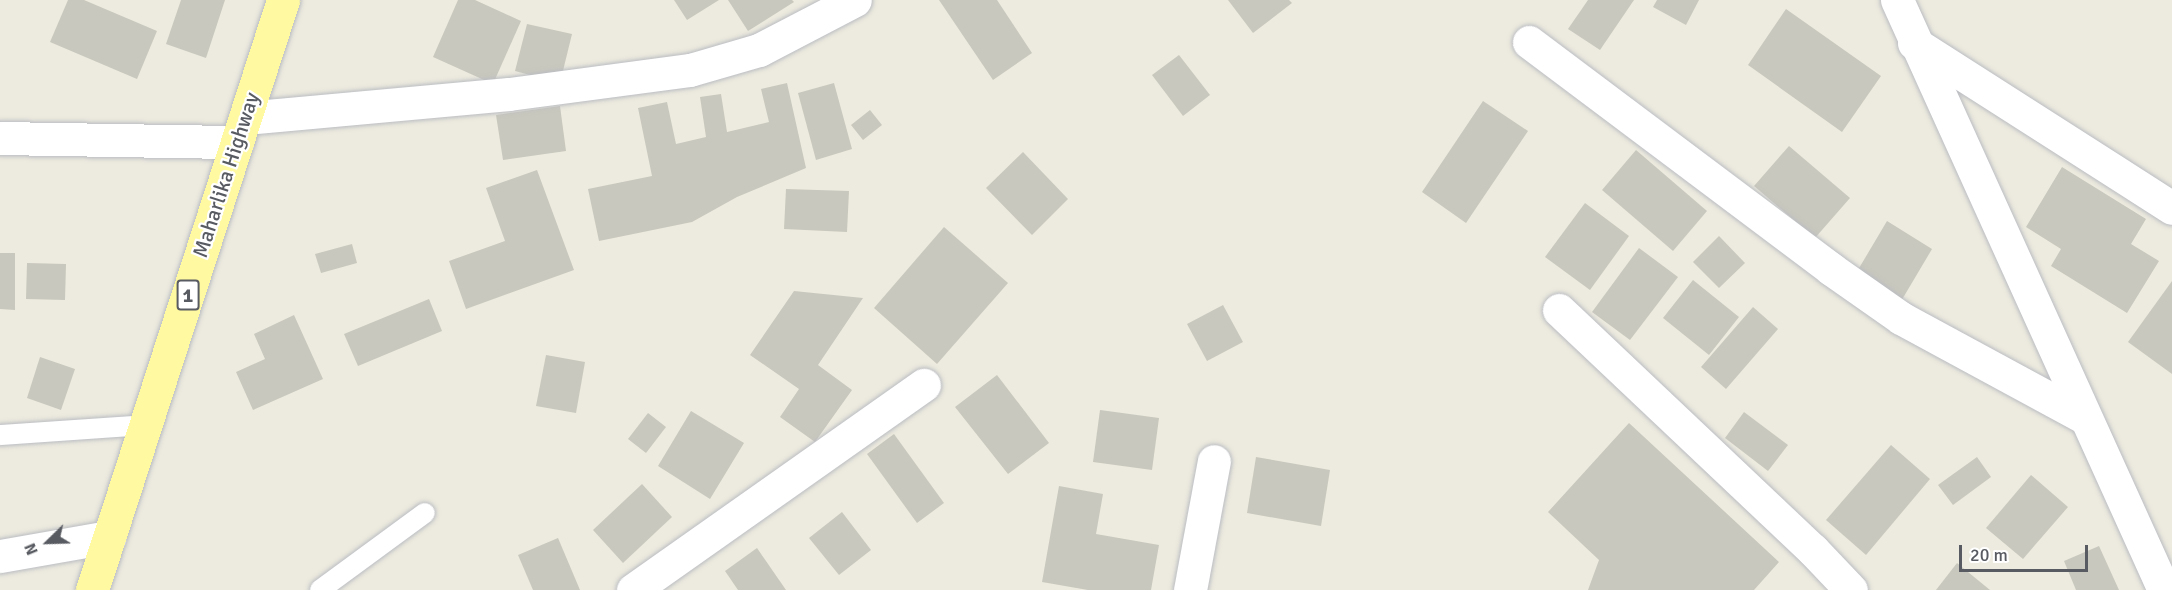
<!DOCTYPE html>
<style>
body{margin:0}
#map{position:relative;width:2172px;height:590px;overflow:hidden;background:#edebdf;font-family:Signika,sans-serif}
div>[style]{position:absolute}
.building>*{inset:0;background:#c9c8be}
.roads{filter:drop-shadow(0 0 2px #babcc2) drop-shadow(0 0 2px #babcc2)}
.service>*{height:20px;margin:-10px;padding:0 10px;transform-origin:10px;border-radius:10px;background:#fff}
.minor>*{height:33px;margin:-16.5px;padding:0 16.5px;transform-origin:16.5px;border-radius:16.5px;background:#fff}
.primary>*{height:33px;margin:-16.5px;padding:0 16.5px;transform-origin:16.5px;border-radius:16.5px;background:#fff9a1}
span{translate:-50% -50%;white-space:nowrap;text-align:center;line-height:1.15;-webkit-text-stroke:4.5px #fff;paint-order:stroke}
.shield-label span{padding:2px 4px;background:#fff;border:2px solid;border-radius:4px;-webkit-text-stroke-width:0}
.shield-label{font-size:20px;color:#585b61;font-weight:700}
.street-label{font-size:21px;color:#585b61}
.north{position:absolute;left:18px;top:512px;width:60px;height:60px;-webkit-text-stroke:4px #fff;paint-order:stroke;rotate:247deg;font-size:16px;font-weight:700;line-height:24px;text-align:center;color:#585b61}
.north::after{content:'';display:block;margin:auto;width:21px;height:27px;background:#585b61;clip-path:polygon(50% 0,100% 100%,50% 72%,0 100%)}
.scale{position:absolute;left:1959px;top:545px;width:129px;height:27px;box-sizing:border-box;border:3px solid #585b61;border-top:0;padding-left:8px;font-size:18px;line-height:21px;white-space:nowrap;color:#585b61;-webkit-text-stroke:4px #fff;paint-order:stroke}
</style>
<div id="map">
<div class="building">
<i style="clip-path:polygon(68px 0,84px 0,157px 31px,137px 79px,50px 42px)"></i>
<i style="clip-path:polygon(181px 0,225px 0,206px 58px,166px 44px)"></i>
<i style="clip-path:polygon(458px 0,475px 0,521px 21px,493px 84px,433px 57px)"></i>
<i style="clip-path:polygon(674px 0,719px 0,687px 20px)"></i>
<i style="clip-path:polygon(728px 0,792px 0,794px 2px,748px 31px)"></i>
<i style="clip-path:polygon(939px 0,997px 0,1032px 53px,993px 80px)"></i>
<i style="clip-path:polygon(1228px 0,1289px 0,1292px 3px,1253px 33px)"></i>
<i style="clip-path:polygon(1588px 0,1634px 0,1600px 50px,1568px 29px)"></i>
<i style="clip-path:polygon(1657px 0,1699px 0,1686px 25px,1653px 7px)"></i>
<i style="clip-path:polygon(1786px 9px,1881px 76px,1842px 132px,1748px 65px)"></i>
<i style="clip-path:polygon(527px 24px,572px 34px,560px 83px,515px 71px)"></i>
<i style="clip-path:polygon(1179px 55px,1210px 95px,1183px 116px,1152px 75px)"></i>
<i style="clip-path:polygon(787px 83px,806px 168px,737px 197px,692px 222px,599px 241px,588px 189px,652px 176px,638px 108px,667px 102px,676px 144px,706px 137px,700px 97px,721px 94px,727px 132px,769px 122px,761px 89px)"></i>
<i style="clip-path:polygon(834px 83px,852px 149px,816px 160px,798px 93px)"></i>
<i style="clip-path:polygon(1483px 101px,1528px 131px,1466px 223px,1422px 192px)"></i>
<i style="clip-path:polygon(560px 106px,566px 151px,503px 160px,496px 115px)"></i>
<i style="clip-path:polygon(870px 110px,882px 125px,863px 140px,851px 125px)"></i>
<i style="clip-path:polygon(1789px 146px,1850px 198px,1815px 238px,1754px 186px)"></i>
<i style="clip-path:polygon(1636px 150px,1707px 211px,1673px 251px,1602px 190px)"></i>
<i style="clip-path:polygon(1023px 152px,1068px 199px,1032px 235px,986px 188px)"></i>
<i style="clip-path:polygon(2062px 167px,2146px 219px,2131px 244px,2159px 261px,2127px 313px,2051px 266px,2061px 249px,2026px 227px)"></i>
<i style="clip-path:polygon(537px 170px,574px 270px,466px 309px,449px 261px,505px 241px,486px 188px)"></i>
<i style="clip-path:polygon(786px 189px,849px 191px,847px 232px,784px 229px)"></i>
<i style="clip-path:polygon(1585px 203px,1629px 236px,1590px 290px,1545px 257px)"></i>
<i style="clip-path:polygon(1887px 221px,1932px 249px,1897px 308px,1852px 280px)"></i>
<i style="clip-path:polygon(944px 227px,1008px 283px,937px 364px,874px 308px)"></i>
<i style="clip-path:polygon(1719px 236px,1745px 263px,1719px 288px,1693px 262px)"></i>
<i style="clip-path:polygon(352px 244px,357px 263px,321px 273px,315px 254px)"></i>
<i style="clip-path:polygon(1639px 248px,1678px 277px,1630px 340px,1592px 312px)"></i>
<i style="clip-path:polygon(0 253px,15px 253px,15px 310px,0 309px)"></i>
<i style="clip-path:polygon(27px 263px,66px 264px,65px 300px,26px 299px)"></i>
<i style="clip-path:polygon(1693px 280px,1739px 317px,1709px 355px,1663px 318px)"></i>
<i style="clip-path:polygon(2172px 281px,2172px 374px,2128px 342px)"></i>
<i style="clip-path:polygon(794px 291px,863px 298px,818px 365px,852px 390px,815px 442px,780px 417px,799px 389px,750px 355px)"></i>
<i style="clip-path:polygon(429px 299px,442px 331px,358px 366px,344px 334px)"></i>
<i style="clip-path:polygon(1223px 305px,1243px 342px,1207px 361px,1187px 324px)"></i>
<i style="clip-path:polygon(1753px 307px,1778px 329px,1726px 389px,1701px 367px)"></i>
<i style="clip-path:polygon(294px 315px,323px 379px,253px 410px,236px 372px,265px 359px,254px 334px)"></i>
<i style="clip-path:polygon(546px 355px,585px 362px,576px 413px,536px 406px)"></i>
<i style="clip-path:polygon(40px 357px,75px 369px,61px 410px,27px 398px)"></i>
<i style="clip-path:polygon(997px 375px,1049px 443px,1008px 474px,955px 407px)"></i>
<i style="clip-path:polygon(1100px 410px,1159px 418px,1152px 470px,1093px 462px)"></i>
<i style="clip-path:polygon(691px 411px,744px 443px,710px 499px,658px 466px)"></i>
<i style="clip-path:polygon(1744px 412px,1788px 445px,1768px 471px,1725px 438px)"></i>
<i style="clip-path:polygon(648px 413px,666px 427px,646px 453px,628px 439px)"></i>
<i style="clip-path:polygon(1629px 423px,1779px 562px,1754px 590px,1588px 590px,1599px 560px,1548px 512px)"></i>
<i style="clip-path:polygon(894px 434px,944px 503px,917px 523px,867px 454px)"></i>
<i style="clip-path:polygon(1891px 445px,1930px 479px,1866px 555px,1826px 520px)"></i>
<i style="clip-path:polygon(1256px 457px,1330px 470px,1321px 526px,1247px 513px)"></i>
<i style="clip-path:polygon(1977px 457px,1991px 477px,1953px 505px,1938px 485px)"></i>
<i style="clip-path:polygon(2031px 475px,2068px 507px,2023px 559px,1986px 528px)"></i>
<i style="clip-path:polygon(642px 484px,672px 517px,623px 563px,593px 530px)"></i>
<i style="clip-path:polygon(1059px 486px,1103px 494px,1096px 534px,1159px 545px,1151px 590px,1088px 590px,1042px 582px)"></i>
<i style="clip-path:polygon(842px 512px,871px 550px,839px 575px,809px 538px)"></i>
<i style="clip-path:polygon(558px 538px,580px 590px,533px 590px,518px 555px)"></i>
<i style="clip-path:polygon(2099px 546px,2119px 590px,2076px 590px,2064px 561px)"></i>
<i style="clip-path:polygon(757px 548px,786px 590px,738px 590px,725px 571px)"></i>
<i style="clip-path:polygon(1957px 563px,1990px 590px,1936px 590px)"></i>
</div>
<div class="roads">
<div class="service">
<i style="left:0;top:435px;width:146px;rotate:-3.9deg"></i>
<i style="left:320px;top:590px;width:130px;rotate:-36.3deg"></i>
</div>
<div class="minor">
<i style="left:1897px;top:0;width:648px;rotate:65.65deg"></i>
<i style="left:1529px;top:42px;width:378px;rotate:36.9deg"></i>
<i style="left:1831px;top:269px;width:85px;rotate:35deg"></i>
<i style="left:1901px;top:318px;width:209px;rotate:28.5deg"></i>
<i style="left:1914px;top:43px;width:306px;rotate:32.6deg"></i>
<i style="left:245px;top:118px;width:265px;rotate:-5.2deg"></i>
<i style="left:509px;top:94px;width:183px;rotate:-7.6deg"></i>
<i style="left:690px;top:70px;width:72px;rotate:-16.2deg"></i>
<i style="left:759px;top:50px;width:108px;rotate:-27.5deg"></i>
<i style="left:0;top:138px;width:237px;rotate:1deg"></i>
<i style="left:1559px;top:310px;width:349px;rotate:43.4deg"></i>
<i style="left:1813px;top:550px;width:55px;rotate:46.5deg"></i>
<i style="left:0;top:556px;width:111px;rotate:-9.9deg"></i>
<i style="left:633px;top:590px;width:356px;rotate:-35.2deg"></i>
<i style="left:1190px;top:590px;width:131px;rotate:-79.5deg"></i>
</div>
<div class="primary">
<i style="left:92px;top:590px;width:620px;rotate:-72.06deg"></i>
</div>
</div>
<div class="shield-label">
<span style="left:188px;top:295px">1</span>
</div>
<div class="street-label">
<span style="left:226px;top:175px;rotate:-72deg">Maharlika Highway</span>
</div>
<div class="north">N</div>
<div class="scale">20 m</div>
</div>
